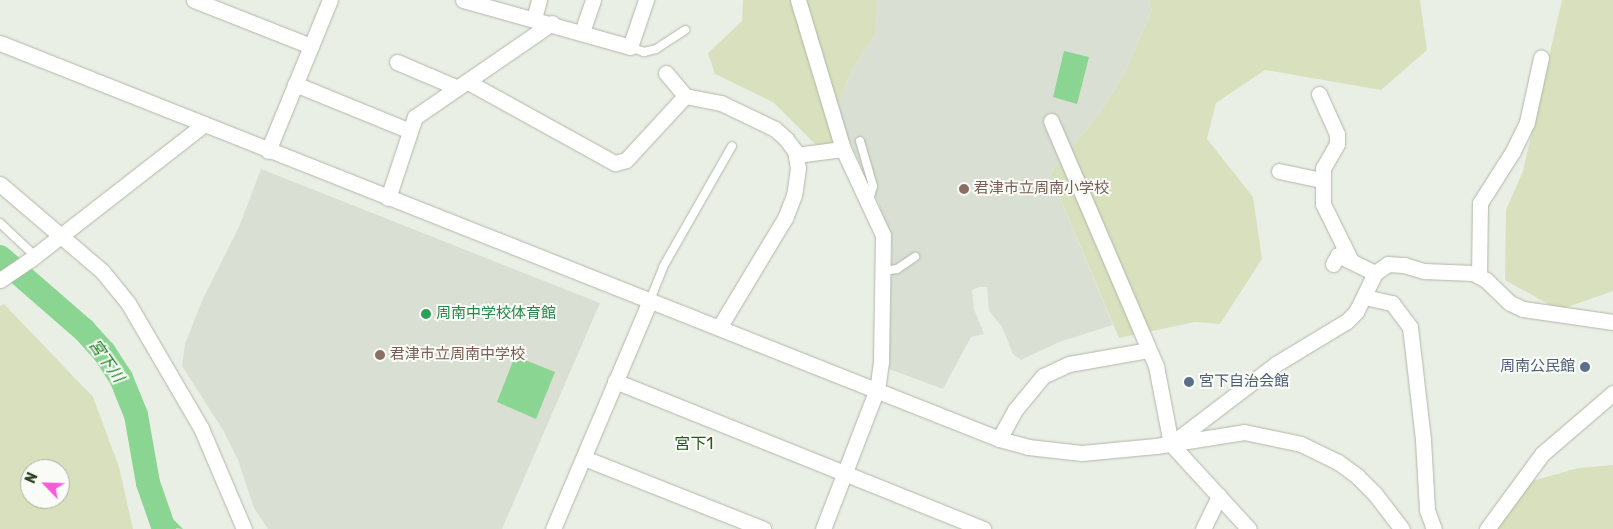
<!DOCTYPE html>
<meta charset="utf-8">
<style>
body{margin:0}
#map{position:relative;width:1613px;height:529px;overflow:hidden;background:#eaefe5;font-family:Rubik,"Noto Sans JP",sans-serif}
div>[style]{position:absolute}
.built>*{inset:0;background:#d9dfd3}
.green>*{inset:0;background:#d9e0bd}
.water>*{inset:0;background:#8bd592}
.river>*{height:24px;margin:-12px;padding:0 12px;transform-origin:12px;border-radius:12px;background:#8bd592}
.roads{filter:drop-shadow(0 0 1px #aeb8a7) drop-shadow(0 0 1px #aeb8a7)}
.service>*{height:8px;margin:-4px;padding:0 4px;transform-origin:4px;border-radius:4px;background:#fff}
.minor>*{height:15px;margin:-7.5px;padding:0 7.5px;transform-origin:7.5px;border-radius:7.5px;background:#fff}
.tertiary>*{height:15px;margin:-7.5px;padding:0 7.5px;transform-origin:7.5px;border-radius:7.5px;background:#fff}
.dots>*{width:14px;height:14px;translate:-50% -50%;box-sizing:border-box;border:2px solid #f9fbf6;border-radius:50%}
span{translate:-50% -50%;white-space:nowrap;text-align:center;line-height:1.15;-webkit-text-stroke:4px #f9fbf6;paint-order:stroke}
.education-label{font-size:15px;color:#785e54}
.left{translate:0 -50%;text-align:left}
.leisure-label{font-size:15px;color:#27864d}
.service-label{font-size:15px;color:#4e5e75}
.right{translate:-100% -50%;text-align:right}
.water-label{font-size:16px;color:#198125;font-style:italic}
.neighbourhood-label{font-size:16px;color:#2e551d}
.north{position:absolute;left:20px;top:459px;width:50px;height:50px;box-sizing:border-box;background:#f9fbf6;border:1px solid #a7b1a2;border-radius:50%;rotate:294deg;font-size:14px;font-weight:700;line-height:20px;text-align:center;color:#2d4223}
.north::after{content:'';display:block;margin:auto;width:18px;height:22px;background:#f85ada;clip-path:polygon(50% 0,100% 100%,50% 72%,0 100%)}
</style>
<div id="map">
<div class="built">
<i style="clip-path:polygon(878px 0,1149px 0,1152px 10px,1124px 75px,1099px 114px,1050px 174px,1113px 325px,1059px 342px,1021px 360px,1013px 354px,1002px 327px,989px 311px,987px 287px,980px 287px,972px 290px,974px 309px,984px 334px,971px 337px,943px 389px,889px 369px,892px 246px,879px 204px,835px 110px,853px 68px,875px 35px)"></i>
<i style="clip-path:polygon(261px 169px,600px 303px,502px 529px,268px 529px,254px 508px,238px 460px,223px 430px,182px 366px,185px 344px,202px 301px,239px 227px)"></i>
</div>
<div class="green">
<i style="clip-path:polygon(743px 0,878px 0,875px 35px,853px 68px,835px 110px,832px 143px,816px 145px,773px 102px,715px 74px,708px 53px,742px 21px)"></i>
<i style="clip-path:polygon(1149px 0,1420px 0,1427px 50px,1381px 90px,1265px 70px,1216px 103px,1207px 139px,1253px 197px,1262px 259px,1220px 324px,1195px 322px,1119px 338px,1050px 174px,1099px 114px,1124px 75px,1152px 10px)"></i>
<i style="clip-path:polygon(1562px 0,1613px 0,1613px 291px,1559px 310px,1505px 280px,1506px 210px,1523px 171px)"></i>
<i style="clip-path:polygon(evenodd,4px 304px,93px 397px,119px 467px,133px 529px,0 529px,0 306px,4px 304px,30px 469px,60px 469px,60px 499px,30px 499px,30px 469px)"></i>
<i style="clip-path:polygon(1613px 465px,1613px 529px,1495px 529px,1529px 482px,1578px 468px)"></i>
</div>
<div class="water">
<i style="clip-path:polygon(1064px 51px,1089px 57px,1077px 104px,1053px 97px)"></i>
<i style="clip-path:polygon(515px 356px,555px 372px,536px 419px,497px 402px)"></i>
<i style="clip-path:polygon(166px 512px,183px 529px,153px 526px,154px 516px)"></i>
</div>
<div class="river">
<i style="left:0;top:257px;width:111px;rotate:41deg"></i>
<i style="left:84px;top:330px;width:30px;rotate:48deg"></i>
<i style="left:104px;top:352px;width:31px;rotate:57deg"></i>
<i style="left:121px;top:378px;width:40px;rotate:68deg"></i>
<i style="left:136px;top:415px;width:69px;rotate:80deg"></i>
<i style="left:148px;top:483px;width:49px;rotate:70.8deg"></i>
</div>
<div class="roads">
<div class="service">
<i style="left:630px;top:47px;width:15px;rotate:20deg"></i>
<i style="left:644px;top:52px;width:12px;rotate:-14deg"></i>
<i style="left:656px;top:49px;width:35px;rotate:-33deg"></i>
<i style="left:860px;top:141px;width:47px;rotate:73.9deg"></i>
<i style="left:873px;top:186px;width:15px;rotate:106deg"></i>
<i style="left:0;top:223px;width:48px;rotate:43.3deg"></i>
<i style="left:883px;top:271px;width:14px;rotate:-8deg"></i>
<i style="left:897px;top:269px;width:22px;rotate:-34deg"></i>
<i style="left:650px;top:300px;width:35px;rotate:-68deg"></i>
<i style="left:663px;top:267px;width:139px;rotate:-60.3deg"></i>
</div>
<div class="minor">
<i style="left:194px;top:0;width:126px;rotate:21.5deg"></i>
<i style="left:463px;top:0;width:173px;rotate:15.7deg"></i>
<i style="left:630px;top:47px;width:50px;rotate:-71.2deg"></i>
<i style="left:798px;top:0;width:156px;rotate:73.2deg"></i>
<i style="left:843px;top:149px;width:95px;rotate:65.1deg"></i>
<i style="left:883px;top:235px;width:127px;rotate:90.9deg"></i>
<i style="left:881px;top:362px;width:27px;rotate:98deg"></i>
<i style="left:877px;top:389px;width:150px;rotate:111.1deg"></i>
<i style="left:534px;top:18px;width:19px;rotate:-74deg"></i>
<i style="left:582px;top:32px;width:34px;rotate:-71deg"></i>
<i style="left:397px;top:62px;width:66px;rotate:23.1deg"></i>
<i style="left:666px;top:73px;width:30px;rotate:50deg"></i>
<i style="left:468px;top:82px;width:168px;rotate:28.9deg"></i>
<i style="left:615px;top:163px;width:11px;rotate:-15deg"></i>
<i style="left:626px;top:160px;width:87px;rotate:-47.3deg"></i>
<i style="left:685px;top:96px;width:37px;rotate:11deg"></i>
<i style="left:721px;top:103px;width:60px;rotate:25.7deg"></i>
<i style="left:775px;top:129px;width:15px;rotate:42deg"></i>
<i style="left:786px;top:139px;width:15px;rotate:53deg"></i>
<i style="left:795px;top:151px;width:17px;rotate:80deg"></i>
<i style="left:798px;top:168px;width:27px;rotate:98deg"></i>
<i style="left:794px;top:195px;width:25px;rotate:111deg"></i>
<i style="left:785px;top:218px;width:128px;rotate:121deg"></i>
<i style="left:295px;top:84px;width:124px;rotate:22.2deg"></i>
<i style="left:1319px;top:94px;width:44px;rotate:65.8deg"></i>
<i style="left:1337px;top:134px;width:10px;rotate:90deg"></i>
<i style="left:1337px;top:144px;width:28px;rotate:120deg"></i>
<i style="left:1323px;top:168px;width:36px;rotate:90deg"></i>
<i style="left:1323px;top:204px;width:64px;rotate:63.8deg"></i>
<i style="left:1051px;top:121px;width:267px;rotate:66.8deg"></i>
<i style="left:1156px;top:366px;width:79px;rotate:79.1deg"></i>
<i style="left:1171px;top:444px;width:115px;rotate:47.5deg"></i>
<i style="left:268px;top:151px;width:163px;rotate:-67.7deg"></i>
<i style="left:796px;top:155px;width:47px;rotate:-7.3deg"></i>
<i style="left:1279px;top:171px;width:43px;rotate:12.1deg"></i>
<i style="left:0;top:184px;width:134px;rotate:40.5deg"></i>
<i style="left:102px;top:271px;width:41px;rotate:50.9deg"></i>
<i style="left:128px;top:303px;width:145px;rotate:59.7deg"></i>
<i style="left:201px;top:428px;width:110px;rotate:66.9deg"></i>
<i style="left:388px;top:198px;width:85px;rotate:-71.6deg"></i>
<i style="left:415px;top:117px;width:166px;rotate:-34.5deg"></i>
<i style="left:1333px;top:264px;width:10px;rotate:-61deg"></i>
<i style="left:1338px;top:255px;width:41px;rotate:25.9deg"></i>
<i style="left:1479px;top:276px;width:73px;rotate:-89.2deg"></i>
<i style="left:1480px;top:203px;width:62px;rotate:-57.6deg"></i>
<i style="left:1513px;top:151px;width:32px;rotate:-64deg"></i>
<i style="left:1527px;top:122px;width:66px;rotate:-77.7deg"></i>
<i style="left:1365px;top:297px;width:28px;rotate:13deg"></i>
<i style="left:1392px;top:303px;width:30px;rotate:53deg"></i>
<i style="left:1410px;top:327px;width:114px;rotate:83.4deg"></i>
<i style="left:1423px;top:440px;width:70px;rotate:86.7deg"></i>
<i style="left:1427px;top:510px;width:20px;rotate:70deg"></i>
<i style="left:615px;top:381px;width:397px;rotate:21.9deg"></i>
<i style="left:999px;top:439px;width:33px;rotate:-61deg"></i>
<i style="left:1015px;top:410px;width:44px;rotate:-50.5deg"></i>
<i style="left:1043px;top:376px;width:29px;rotate:-25deg"></i>
<i style="left:1069px;top:364px;width:80px;rotate:-10deg"></i>
<i style="left:1171px;top:444px;width:132px;rotate:-37.3deg"></i>
<i style="left:1276px;top:364px;width:83px;rotate:-31.2deg"></i>
<i style="left:1347px;top:321px;width:13px;rotate:-45deg"></i>
<i style="left:1356px;top:312px;width:43px;rotate:-64deg"></i>
<i style="left:1375px;top:273px;width:16px;rotate:-35deg"></i>
<i style="left:1388px;top:264px;width:16px;rotate:4deg"></i>
<i style="left:1404px;top:265px;width:21px;rotate:17deg"></i>
<i style="left:1424px;top:271px;width:49px;rotate:2.3deg"></i>
<i style="left:1473px;top:273px;width:15px;rotate:28deg"></i>
<i style="left:1486px;top:280px;width:33px;rotate:44deg"></i>
<i style="left:1510px;top:303px;width:14px;rotate:25deg"></i>
<i style="left:1523px;top:309px;width:91px;rotate:8.2deg"></i>
<i style="left:584px;top:458px;width:193px;rotate:21.6deg"></i>
<i style="left:553px;top:529px;width:249px;rotate:-67deg"></i>
<i style="left:1203px;top:529px;width:37px;rotate:-64deg"></i>
<i style="left:1487px;top:529px;width:93px;rotate:-53.7deg"></i>
<i style="left:1542px;top:454px;width:94px;rotate:-40.7deg"></i>
</div>
<div class="tertiary">
<i style="left:0;top:43px;width:1075px;rotate:21.62deg"></i>
<i style="left:999px;top:439px;width:30px;rotate:15deg"></i>
<i style="left:1028px;top:447px;width:54px;rotate:6.3deg"></i>
<i style="left:1082px;top:453px;width:74px;rotate:-5.4deg"></i>
<i style="left:1156px;top:446px;width:89px;rotate:-9deg"></i>
<i style="left:1244px;top:432px;width:58px;rotate:11.9deg"></i>
<i style="left:1301px;top:444px;width:41px;rotate:25.9deg"></i>
<i style="left:1338px;top:462px;width:24px;rotate:36deg"></i>
<i style="left:1357px;top:476px;width:25px;rotate:45deg"></i>
<i style="left:1375px;top:494px;width:44px;rotate:52.4deg"></i>
<i style="left:0;top:280px;width:37px;rotate:-34deg"></i>
<i style="left:31px;top:259px;width:218px;rotate:-37.9deg"></i>
</div>
</div>
<div class="dots">
<i style="left:964px;top:189px;background:#8d6e63"></i>
<i style="left:426px;top:314px;background:#2e9e5b"></i>
<i style="left:380px;top:355px;background:#8d6e63"></i>
<i style="left:1585px;top:367px;background:#5c6f8a"></i>
<i style="left:1189px;top:382px;background:#5c6f8a"></i>
</div>
<div class="education-label">
<span class="left" style="left:974px;top:189px">君津市立周南小学校</span>
<span class="left" style="left:390px;top:355px">君津市立周南中学校</span>
</div>
<div class="leisure-label">
<span class="left" style="left:436px;top:314px">周南中学校体育館</span>
</div>
<div class="service-label">
<span class="right" style="left:1575px;top:367px">周南公民館</span>
<span class="left" style="left:1199px;top:382px">宮下自治会館</span>
</div>
<div class="water-label">
<span style="left:106px;top:361px;rotate:55deg">宮下川</span>
</div>
<div class="neighbourhood-label">
<span style="left:694px;top:444px">宮下1</span>
</div>
<div class="north">N</div>
</div>
